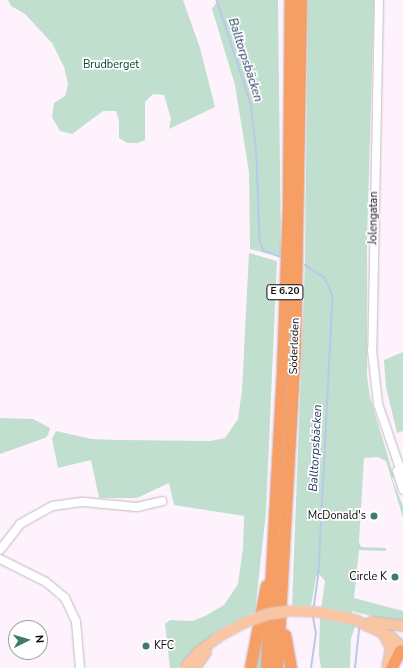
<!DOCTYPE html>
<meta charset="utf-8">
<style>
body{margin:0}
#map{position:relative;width:403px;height:668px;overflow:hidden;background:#fef3fd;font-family:"Nunito Sans",sans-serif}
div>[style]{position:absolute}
.green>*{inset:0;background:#c1dfcf}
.stream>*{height:1.5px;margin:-0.75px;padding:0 0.75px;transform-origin:0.75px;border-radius:0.75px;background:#b8c9e9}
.roads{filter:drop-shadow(0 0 1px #c4b9c3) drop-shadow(0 0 1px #c4b9c3)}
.minor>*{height:8px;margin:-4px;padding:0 4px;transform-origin:4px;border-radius:4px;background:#fff}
.major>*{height:10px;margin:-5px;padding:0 5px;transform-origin:5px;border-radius:5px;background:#fac5a2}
.highway>*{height:11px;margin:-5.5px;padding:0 5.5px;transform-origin:5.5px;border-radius:5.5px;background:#f69e64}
.bridges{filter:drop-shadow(0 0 1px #d4d3d4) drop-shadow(0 0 1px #d4d3d4)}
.major-bridge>*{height:10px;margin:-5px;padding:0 5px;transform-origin:5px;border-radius:5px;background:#fac5a2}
.dots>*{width:11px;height:11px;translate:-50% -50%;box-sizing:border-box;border:2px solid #fff;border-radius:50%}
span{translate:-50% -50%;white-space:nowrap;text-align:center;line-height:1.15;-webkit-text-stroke:3.5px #fff;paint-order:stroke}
.shield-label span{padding:1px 3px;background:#fff;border:1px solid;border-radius:3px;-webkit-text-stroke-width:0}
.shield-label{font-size:10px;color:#0f0b0f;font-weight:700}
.park-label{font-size:11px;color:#014a31}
.street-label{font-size:11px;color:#0f0b0f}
.poi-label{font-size:11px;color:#0f0b0f}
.right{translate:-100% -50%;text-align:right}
.left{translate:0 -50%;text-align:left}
.water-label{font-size:12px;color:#223761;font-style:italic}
.north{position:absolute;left:8px;top:620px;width:40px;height:40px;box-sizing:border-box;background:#fff;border:1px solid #9f9d9f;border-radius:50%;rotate:85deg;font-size:11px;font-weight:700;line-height:16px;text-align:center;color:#0f0b0f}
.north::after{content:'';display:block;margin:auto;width:14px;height:18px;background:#3e7c68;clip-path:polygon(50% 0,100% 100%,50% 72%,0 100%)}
</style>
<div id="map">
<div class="green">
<i style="clip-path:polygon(8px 0,183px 0,200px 48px,215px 107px,169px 129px,171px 119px,164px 95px,153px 94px,145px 102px,145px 140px,138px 143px,127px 143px,119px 138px,119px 121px,116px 111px,103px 111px,72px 134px,60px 131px,52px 117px,54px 103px,65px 96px,68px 84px,64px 67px,52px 43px,25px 14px,11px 6px)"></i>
<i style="clip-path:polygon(218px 0,278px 0,281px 257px,250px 249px,249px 172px,235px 85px,212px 9px)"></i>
<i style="clip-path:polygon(308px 0,374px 0,367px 238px,367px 376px,370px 397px,394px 477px,392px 479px,403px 506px,403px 518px,386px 461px,378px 457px,364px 458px,359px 542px,361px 547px,386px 548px,386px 551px,359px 550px,354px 598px,403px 611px,403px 621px,394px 622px,352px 611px,355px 626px,351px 639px,350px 668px,321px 668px,319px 655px,320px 617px,325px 581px,319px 574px,316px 577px,311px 606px,292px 606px,305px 265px)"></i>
<i style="clip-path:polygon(249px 253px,277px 261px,266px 512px,255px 612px,224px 628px,177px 668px,170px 668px,165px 624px,170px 620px,192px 621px,205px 616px,224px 605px,238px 584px,243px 548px,244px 516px,174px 505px,169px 483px,137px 498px,99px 498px,91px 460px,58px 468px,52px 439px,56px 431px,92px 439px,119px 440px,210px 441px,225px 438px,238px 419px,242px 390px)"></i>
<i style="clip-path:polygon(403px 352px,403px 431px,397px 433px,386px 387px,384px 360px)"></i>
<i style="clip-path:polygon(0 418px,33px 419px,50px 428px,48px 435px,45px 438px,0 454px)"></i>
<i style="clip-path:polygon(265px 620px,262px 668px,254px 668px)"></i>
</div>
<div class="stream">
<i style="left:217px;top:0;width:108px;rotate:71.7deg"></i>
<i style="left:251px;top:103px;width:52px;rotate:83.4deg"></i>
<i style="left:257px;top:155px;width:86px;rotate:88deg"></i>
<i style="left:260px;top:241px;width:11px;rotate:68deg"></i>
<i style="left:264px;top:251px;width:18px;rotate:19deg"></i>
<i style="left:305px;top:265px;width:24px;rotate:33deg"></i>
<i style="left:325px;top:278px;width:20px;rotate:66deg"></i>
<i style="left:333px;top:296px;width:277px;rotate:92.9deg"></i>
<i style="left:319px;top:573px;width:36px;rotate:98deg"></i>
<i style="left:311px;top:668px;width:34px;rotate:-82deg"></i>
<i style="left:316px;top:634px;width:17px;rotate:-100deg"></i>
<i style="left:355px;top:668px;width:39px;rotate:-84deg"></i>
</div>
<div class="roads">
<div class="minor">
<i style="left:379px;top:0;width:350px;rotate:91.1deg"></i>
<i style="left:372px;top:350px;width:54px;rotate:83.7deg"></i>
<i style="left:378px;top:404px;width:77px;rotate:71.1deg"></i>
<i style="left:397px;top:471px;width:20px;rotate:72deg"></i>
<i style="left:0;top:550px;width:33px;rotate:-52deg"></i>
<i style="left:20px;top:524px;width:38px;rotate:-29deg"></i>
<i style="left:53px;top:506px;width:30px;rotate:-8deg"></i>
<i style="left:83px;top:502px;width:54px;rotate:5.3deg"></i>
<i style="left:137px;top:507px;width:26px;rotate:-13deg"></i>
<i style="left:0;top:559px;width:51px;rotate:26.6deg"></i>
<i style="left:46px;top:582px;width:25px;rotate:40deg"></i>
<i style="left:65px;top:598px;width:26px;rotate:65deg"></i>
<i style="left:76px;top:622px;width:46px;rotate:85deg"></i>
</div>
<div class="major">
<i style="left:355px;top:620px;width:38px;rotate:25deg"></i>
<i style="left:390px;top:636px;width:11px;rotate:41deg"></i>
<i style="left:371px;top:622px;width:32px;rotate:7deg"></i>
<i style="left:384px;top:635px;width:15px;rotate:62deg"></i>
<i style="left:391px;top:648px;width:20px;rotate:101deg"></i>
<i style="left:185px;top:668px;width:19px;rotate:-51deg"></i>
<i style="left:197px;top:653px;width:26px;rotate:-37deg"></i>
<i style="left:195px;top:668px;width:19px;rotate:-55deg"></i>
</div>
<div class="highway">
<i style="left:285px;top:635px;width:34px;rotate:80deg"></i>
<i style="left:250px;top:668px;width:84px;rotate:-79deg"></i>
<i style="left:266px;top:668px;width:296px;rotate:-86.9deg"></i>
<i style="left:282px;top:372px;width:163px;rotate:-87.9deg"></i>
<i style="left:288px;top:209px;width:209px;rotate:-89.5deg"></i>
<i style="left:277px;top:668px;width:326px;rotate:-86.8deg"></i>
<i style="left:295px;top:342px;width:342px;rotate:-89deg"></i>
<i style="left:391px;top:668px;width:20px;rotate:-63deg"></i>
</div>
</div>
<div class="bridges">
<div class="major-bridge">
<i style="left:218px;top:637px;width:32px;rotate:-28deg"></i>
<i style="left:246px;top:622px;width:23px;rotate:-20deg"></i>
<i style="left:268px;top:614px;width:22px;rotate:-8deg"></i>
<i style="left:290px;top:611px;width:28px;rotate:2deg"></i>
<i style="left:318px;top:612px;width:38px;rotate:12deg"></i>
</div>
</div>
<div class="dots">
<i style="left:374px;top:516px;background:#3e7c68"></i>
<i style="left:395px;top:577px;background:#3e7c68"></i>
<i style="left:146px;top:646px;background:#3e7c68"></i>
</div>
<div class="shield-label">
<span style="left:285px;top:292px">E 6.20</span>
</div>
<div class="park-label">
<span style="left:111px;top:65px">Brudberget</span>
</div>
<div class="street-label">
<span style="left:374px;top:218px;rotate:-89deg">Jolengatan</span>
<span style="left:295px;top:346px;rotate:-88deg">Söderleden</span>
</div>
<div class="poi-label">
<span class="right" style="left:366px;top:516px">McDonald's</span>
<span class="right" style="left:387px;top:577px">Circle K</span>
<span class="left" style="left:154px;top:646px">KFC</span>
</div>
<div class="water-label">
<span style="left:245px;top:60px;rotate:72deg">Balltorpsbäcken</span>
<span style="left:316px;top:448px;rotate:-87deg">Balltorpsbäcken</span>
</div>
<div class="north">N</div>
</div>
